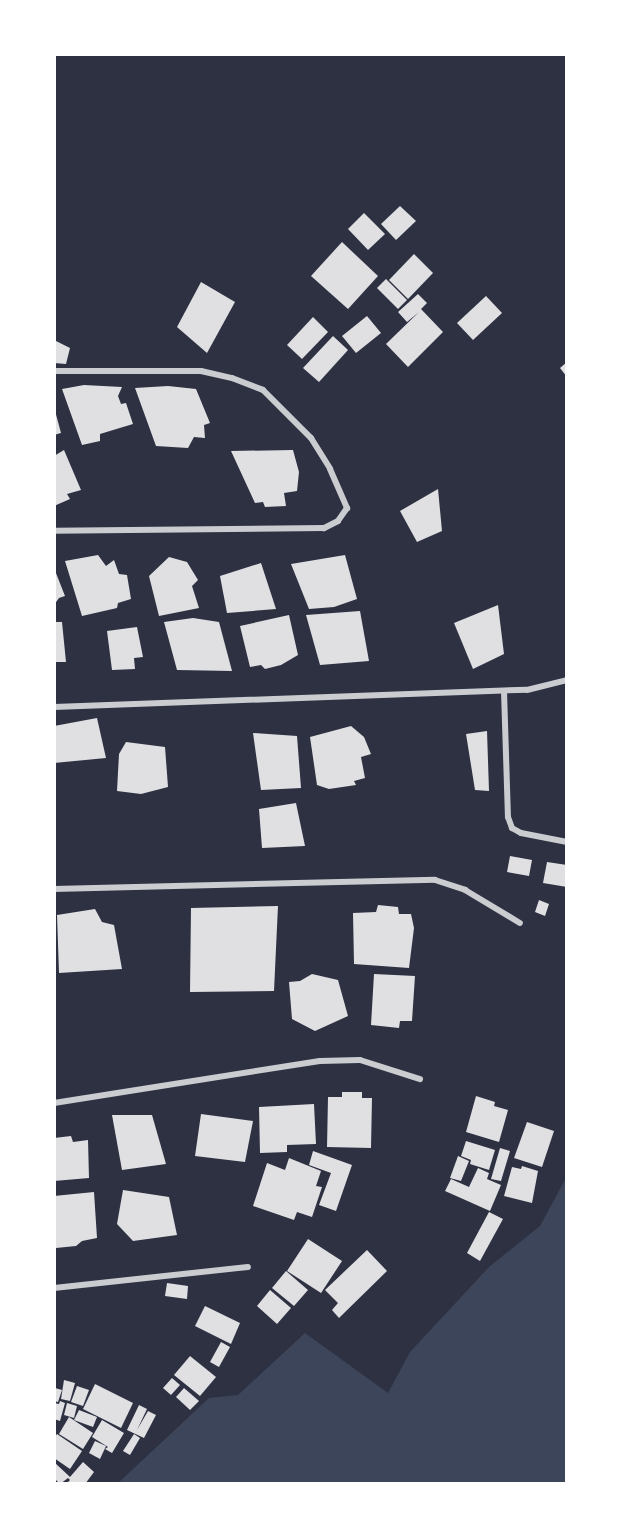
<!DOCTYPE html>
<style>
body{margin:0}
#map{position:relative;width:621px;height:1538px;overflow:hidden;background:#2d3142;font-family:"IBM Plex Sans",sans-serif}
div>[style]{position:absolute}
.green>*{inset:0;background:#3c4559}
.building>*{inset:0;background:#e0e0e3}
.minor>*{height:6px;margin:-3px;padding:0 3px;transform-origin:3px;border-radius:3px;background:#caccd0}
span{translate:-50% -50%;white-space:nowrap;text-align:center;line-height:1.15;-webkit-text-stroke:6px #fff;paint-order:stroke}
.frame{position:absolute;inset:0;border:56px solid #fff;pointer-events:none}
</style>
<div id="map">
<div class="green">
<i style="clip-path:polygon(567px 1176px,567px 1484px,117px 1484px,209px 1398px,238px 1395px,305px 1333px,388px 1393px,410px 1352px,489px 1267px,540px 1226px)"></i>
</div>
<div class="building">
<i style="clip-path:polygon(400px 206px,416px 221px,396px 240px,381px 224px)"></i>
<i style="clip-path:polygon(364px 213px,385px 234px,368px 250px,348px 229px)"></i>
<i style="clip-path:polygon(342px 242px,378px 276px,348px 309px,311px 276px)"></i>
<i style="clip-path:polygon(414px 254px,433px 273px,408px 299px,389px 280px)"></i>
<i style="clip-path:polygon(386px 279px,407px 300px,398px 309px,377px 288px)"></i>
<i style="clip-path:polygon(201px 282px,235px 302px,207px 353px,177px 327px)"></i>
<i style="clip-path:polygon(418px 294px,427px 303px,421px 309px,443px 332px,408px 367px,386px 344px,419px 312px,407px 322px,398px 312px)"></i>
<i style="clip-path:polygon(486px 296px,502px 313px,473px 340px,457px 323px)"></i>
<i style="clip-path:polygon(367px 316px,381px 333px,356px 353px,342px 336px)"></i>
<i style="clip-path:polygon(313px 317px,328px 332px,302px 359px,287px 345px)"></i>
<i style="clip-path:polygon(333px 336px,348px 350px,319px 382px,303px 368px)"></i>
<i style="clip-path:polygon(54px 340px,70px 348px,66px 364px,54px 363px)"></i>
<i style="clip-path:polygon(567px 362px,567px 377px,560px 368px)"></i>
<i style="clip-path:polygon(84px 385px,122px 387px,118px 396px,121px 404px,126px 403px,133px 424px,100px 434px,100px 441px,82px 445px,62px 389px)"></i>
<i style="clip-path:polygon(168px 386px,196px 389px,210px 423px,204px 425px,205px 438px,194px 437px,188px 448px,156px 446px,135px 388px)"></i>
<i style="clip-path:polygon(54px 407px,61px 433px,54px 435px)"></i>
<i style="clip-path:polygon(64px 450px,81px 490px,67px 494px,70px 499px,54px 506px,54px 456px)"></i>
<i style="clip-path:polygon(293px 450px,299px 472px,297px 491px,284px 493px,286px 506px,265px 507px,263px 502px,255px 503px,231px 451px)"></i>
<i style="clip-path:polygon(438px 489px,442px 531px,417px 542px,400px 511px)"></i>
<i style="clip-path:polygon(98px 555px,106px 566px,114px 560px,119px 574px,127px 575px,131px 599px,118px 603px,117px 608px,82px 616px,65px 561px)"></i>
<i style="clip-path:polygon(345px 555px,357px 599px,334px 607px,309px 609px,291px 564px)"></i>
<i style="clip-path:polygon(169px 557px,187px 562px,198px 580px,192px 586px,199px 608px,159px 616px,149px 576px)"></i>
<i style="clip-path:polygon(261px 563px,276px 609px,227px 613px,220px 576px)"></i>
<i style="clip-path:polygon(54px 568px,65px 596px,59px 598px,54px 605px)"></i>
<i style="clip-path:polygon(498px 605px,504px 654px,473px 669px,454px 623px)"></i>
<i style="clip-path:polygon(360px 611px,369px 661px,320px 665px,306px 615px)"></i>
<i style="clip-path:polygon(289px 615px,298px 655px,281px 665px,265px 669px,261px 665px,250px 667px,240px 626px)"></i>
<i style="clip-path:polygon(193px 618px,219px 622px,232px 671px,177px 670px,164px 622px)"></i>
<i style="clip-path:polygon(54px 622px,62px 622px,66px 662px,54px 662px)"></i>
<i style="clip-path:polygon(137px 627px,143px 657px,134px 658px,135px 669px,112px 670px,107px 631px)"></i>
<i style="clip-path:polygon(97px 718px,106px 758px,54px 763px,54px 726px)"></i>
<i style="clip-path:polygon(351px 726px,364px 737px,371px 754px,361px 757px,365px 778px,354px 781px,356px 785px,329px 789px,317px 785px,310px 737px)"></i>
<i style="clip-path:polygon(487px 731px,489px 791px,475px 790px,466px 734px)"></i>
<i style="clip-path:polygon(253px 733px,297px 736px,301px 788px,261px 790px)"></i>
<i style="clip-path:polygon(126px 742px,165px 747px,168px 787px,141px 794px,117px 791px,119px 754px)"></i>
<i style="clip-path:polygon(296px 803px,305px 846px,262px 848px,259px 809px)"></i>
<i style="clip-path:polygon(510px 856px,532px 860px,529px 876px,507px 872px)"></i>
<i style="clip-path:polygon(547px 862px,567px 865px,567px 887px,543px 883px)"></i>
<i style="clip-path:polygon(539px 900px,549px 904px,545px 916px,535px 912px)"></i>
<i style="clip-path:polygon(378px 905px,398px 907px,399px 914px,411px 914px,414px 928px,409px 968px,354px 964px,353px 913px,376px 912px)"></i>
<i style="clip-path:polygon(278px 906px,274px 991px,190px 992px,191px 908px)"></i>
<i style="clip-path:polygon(95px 909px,102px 922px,114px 925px,122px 969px,59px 973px,57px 915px)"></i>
<i style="clip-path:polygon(312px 974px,338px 980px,348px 1016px,315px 1031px,292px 1019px,289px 982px,300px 981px)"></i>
<i style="clip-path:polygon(374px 974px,415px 976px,412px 1021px,400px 1021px,399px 1028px,371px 1025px)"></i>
<i style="clip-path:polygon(342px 1092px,362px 1092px,362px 1098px,372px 1098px,371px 1148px,327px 1147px,328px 1097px,342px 1097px)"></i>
<i style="clip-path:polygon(476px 1096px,495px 1102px,494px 1106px,508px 1110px,499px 1142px,466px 1132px)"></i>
<i style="clip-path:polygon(314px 1104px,316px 1144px,287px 1145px,287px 1152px,260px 1153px,259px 1107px)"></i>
<i style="clip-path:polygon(201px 1114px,253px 1121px,245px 1162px,195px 1156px)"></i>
<i style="clip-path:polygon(112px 1115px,152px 1115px,166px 1164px,122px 1170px)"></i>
<i style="clip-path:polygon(527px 1122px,554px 1131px,542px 1167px,514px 1158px)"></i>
<i style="clip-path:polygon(71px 1136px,73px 1142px,88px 1140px,89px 1178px,54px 1181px,54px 1138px)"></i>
<i style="clip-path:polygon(466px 1141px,495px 1150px,489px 1170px,470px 1164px,471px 1160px,461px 1156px)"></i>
<i style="clip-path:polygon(500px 1148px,510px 1151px,501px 1181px,491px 1179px)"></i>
<i style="clip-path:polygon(313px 1151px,352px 1165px,336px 1211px,319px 1205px,331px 1173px,309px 1165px)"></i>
<i style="clip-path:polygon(458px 1156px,469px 1161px,461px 1181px,450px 1178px)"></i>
<i style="clip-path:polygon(289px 1158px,321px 1171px,316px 1186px,322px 1187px,312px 1217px,297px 1212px,294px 1220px,253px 1206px,267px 1163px,285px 1170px)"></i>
<i style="clip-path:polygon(522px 1166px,538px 1171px,532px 1203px,504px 1196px,512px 1167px,521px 1169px)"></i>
<i style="clip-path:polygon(478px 1168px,489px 1173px,487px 1179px,501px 1185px,490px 1211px,445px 1191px,451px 1179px,469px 1187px)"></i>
<i style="clip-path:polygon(123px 1190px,169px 1197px,177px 1235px,133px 1241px,117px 1224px)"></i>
<i style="clip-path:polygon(94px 1192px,97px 1238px,82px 1241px,76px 1246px,56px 1248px,54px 1196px)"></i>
<i style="clip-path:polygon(489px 1212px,503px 1219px,480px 1261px,467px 1253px)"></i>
<i style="clip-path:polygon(308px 1239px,342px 1261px,321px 1293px,287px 1271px)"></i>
<i style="clip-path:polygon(367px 1250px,387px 1271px,339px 1318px,332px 1310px,338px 1303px,325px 1290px)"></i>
<i style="clip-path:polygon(286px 1271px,308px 1290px,294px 1306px,272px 1288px)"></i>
<i style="clip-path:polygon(167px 1283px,188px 1286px,187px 1299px,165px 1296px)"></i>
<i style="clip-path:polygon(270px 1290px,291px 1308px,277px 1324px,257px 1306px)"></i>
<i style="clip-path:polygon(205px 1306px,240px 1323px,231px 1344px,195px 1326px)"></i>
<i style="clip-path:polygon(221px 1342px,230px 1347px,219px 1367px,210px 1362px)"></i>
<i style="clip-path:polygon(190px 1356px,216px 1377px,200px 1396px,174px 1375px)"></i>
<i style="clip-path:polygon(172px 1378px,180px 1385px,171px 1395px,163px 1388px)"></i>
<i style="clip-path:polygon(64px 1380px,75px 1383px,70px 1401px,61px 1399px)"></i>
<i style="clip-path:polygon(95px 1384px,133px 1403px,121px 1428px,83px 1409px)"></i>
<i style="clip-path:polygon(77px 1386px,89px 1390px,83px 1406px,71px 1402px)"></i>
<i style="clip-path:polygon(55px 1388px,62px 1390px,58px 1402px,54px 1401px)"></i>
<i style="clip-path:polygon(184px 1388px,199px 1401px,190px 1410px,176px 1397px)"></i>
<i style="clip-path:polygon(60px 1401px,65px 1403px,60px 1421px,54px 1419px,54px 1403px,59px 1404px)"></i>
<i style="clip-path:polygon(67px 1403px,77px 1406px,74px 1418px,64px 1415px)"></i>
<i style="clip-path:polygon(139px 1405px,147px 1409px,137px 1430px,148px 1411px,156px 1415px,144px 1438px,127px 1430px)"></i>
<i style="clip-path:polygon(79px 1410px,97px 1417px,93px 1427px,74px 1420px)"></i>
<i style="clip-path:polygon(69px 1417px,93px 1433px,83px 1449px,59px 1434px)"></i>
<i style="clip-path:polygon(102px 1420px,124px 1433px,112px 1453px,105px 1449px,108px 1447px,92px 1437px)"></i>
<i style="clip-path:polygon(57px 1434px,82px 1451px,70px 1469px,54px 1458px,54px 1438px)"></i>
<i style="clip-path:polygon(134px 1434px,140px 1438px,130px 1455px,123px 1451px)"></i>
<i style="clip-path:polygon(95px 1441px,106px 1446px,100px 1459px,89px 1453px)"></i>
<i style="clip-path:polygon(54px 1462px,70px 1477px,83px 1462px,94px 1472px,85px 1484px,66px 1484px,70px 1480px,68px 1478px,60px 1484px,54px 1478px)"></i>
</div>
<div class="minor">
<i style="left:54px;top:371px;width:147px"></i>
<i style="left:201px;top:371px;width:32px;rotate:13deg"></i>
<i style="left:232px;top:378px;width:33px;rotate:21deg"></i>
<i style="left:263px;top:390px;width:68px;rotate:45deg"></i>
<i style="left:311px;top:438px;width:36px;rotate:58deg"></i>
<i style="left:330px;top:469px;width:43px;rotate:66.4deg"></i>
<i style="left:347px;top:508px;width:16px;rotate:125deg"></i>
<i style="left:338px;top:521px;width:16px;rotate:153deg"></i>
<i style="left:324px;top:528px;width:270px;rotate:179.4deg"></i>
<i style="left:504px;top:691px;width:126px;rotate:88.2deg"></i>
<i style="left:508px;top:817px;width:12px;rotate:70deg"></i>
<i style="left:512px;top:828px;width:10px;rotate:29deg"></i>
<i style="left:521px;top:833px;width:47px;rotate:11.1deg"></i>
<i style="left:54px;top:707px;width:473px;rotate:-2.1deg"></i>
<i style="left:527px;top:690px;width:41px;rotate:-14deg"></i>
<i style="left:54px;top:889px;width:381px;rotate:-1.4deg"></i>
<i style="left:435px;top:880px;width:32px;rotate:18deg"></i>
<i style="left:465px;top:890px;width:64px;rotate:31deg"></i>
<i style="left:54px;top:1103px;width:269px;rotate:-9deg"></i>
<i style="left:320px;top:1061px;width:40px;rotate:-1.4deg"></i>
<i style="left:360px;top:1060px;width:63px;rotate:17.6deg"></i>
<i style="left:54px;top:1288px;width:195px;rotate:-6.2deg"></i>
</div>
<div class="frame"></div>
</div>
